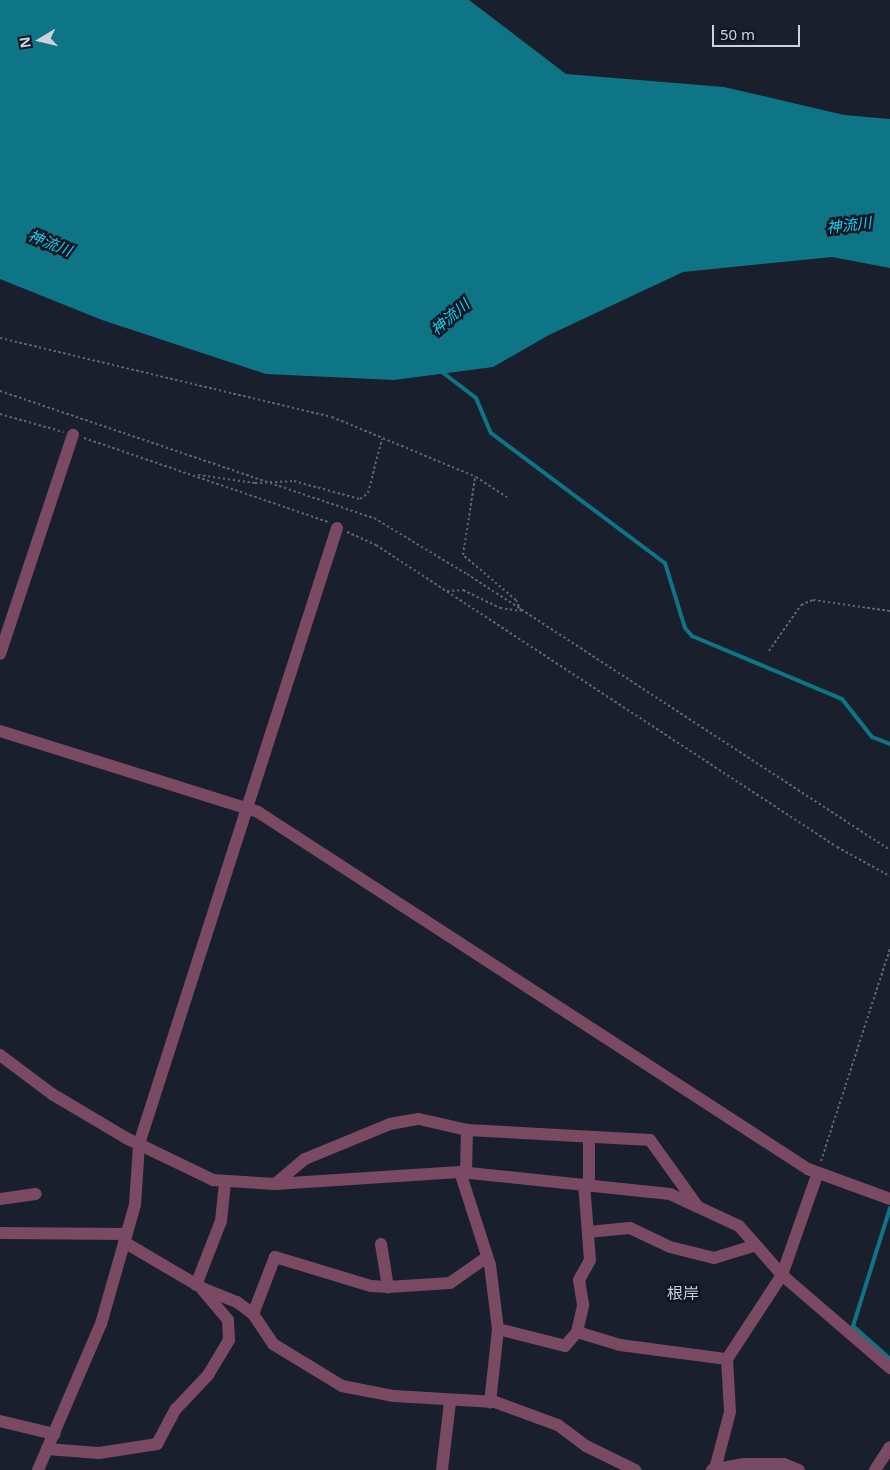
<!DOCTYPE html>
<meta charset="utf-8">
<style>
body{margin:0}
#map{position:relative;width:890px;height:1470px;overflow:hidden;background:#191f2d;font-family:"Noto Sans","Noto Sans JP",sans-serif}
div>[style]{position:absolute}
.water>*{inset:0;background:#0e7586}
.stream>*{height:4px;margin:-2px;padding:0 2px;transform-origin:2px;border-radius:2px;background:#0e7586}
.path>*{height:2px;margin-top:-1px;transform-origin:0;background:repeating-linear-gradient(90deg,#5f6470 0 2.5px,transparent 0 5px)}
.minor>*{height:12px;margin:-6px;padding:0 6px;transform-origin:6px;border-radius:6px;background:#7a4963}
span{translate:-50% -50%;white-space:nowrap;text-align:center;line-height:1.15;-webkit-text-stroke:5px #101623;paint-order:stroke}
.water-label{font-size:15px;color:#11d6f4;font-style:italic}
.quarter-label{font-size:16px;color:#c7d0e3}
.north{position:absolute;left:15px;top:15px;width:50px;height:50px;-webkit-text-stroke:4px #101623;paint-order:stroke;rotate:261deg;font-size:14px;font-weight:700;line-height:20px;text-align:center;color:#cdd2db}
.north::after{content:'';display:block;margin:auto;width:18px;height:22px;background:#cdd2db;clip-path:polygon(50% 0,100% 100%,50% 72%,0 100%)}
.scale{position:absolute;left:712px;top:25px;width:88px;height:22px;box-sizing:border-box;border:2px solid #cdd2db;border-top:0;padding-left:6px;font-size:15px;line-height:18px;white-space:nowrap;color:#cdd2db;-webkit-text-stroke:4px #101623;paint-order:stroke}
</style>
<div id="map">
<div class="water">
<i style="clip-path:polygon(0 0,469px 0,566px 74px,724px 87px,844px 115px,890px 119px,890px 268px,832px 257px,683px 272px,549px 335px,493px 367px,394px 380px,266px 374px,102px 320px,0 279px)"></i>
</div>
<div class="stream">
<i style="left:442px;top:372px;width:43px;rotate:37.4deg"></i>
<i style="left:476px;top:398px;width:38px;rotate:67deg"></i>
<i style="left:491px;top:433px;width:217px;rotate:36.8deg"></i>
<i style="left:665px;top:563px;width:68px;rotate:72.9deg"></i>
<i style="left:685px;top:628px;width:11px;rotate:49deg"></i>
<i style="left:692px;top:636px;width:163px;rotate:22.8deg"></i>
<i style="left:842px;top:699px;width:48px;rotate:51.7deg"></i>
<i style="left:872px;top:737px;width:19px;rotate:21deg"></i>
<i style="left:890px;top:1208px;width:124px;rotate:107.4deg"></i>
<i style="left:853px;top:1326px;width:50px;rotate:41.7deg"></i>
</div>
<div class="path">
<i style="left:0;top:338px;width:341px;rotate:13.4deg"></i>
<i style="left:332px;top:417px;width:156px;rotate:22.6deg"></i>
<i style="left:476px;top:477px;width:37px;rotate:33deg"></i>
<i style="left:0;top:391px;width:395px;rotate:18.8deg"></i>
<i style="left:374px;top:518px;width:109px;rotate:31.1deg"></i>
<i style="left:467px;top:574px;width:505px;rotate:33.12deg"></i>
<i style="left:0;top:414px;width:66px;rotate:15.9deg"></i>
<i style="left:84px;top:438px;width:258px;rotate:19deg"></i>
<i style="left:198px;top:475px;width:58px;rotate:8deg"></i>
<i style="left:255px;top:483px;width:39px;rotate:-3deg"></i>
<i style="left:294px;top:481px;width:68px;rotate:15.3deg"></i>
<i style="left:360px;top:499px;width:10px;rotate:-37deg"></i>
<i style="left:368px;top:493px;width:56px;rotate:-75.5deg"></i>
<i style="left:347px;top:532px;width:32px;rotate:24deg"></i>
<i style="left:376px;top:545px;width:551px;rotate:33.23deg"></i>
<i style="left:837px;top:847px;width:60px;rotate:28.7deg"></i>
<i style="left:447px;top:591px;width:16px;rotate:-4deg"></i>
<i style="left:463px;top:590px;width:41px;rotate:25.9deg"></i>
<i style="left:500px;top:608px;width:21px;rotate:8deg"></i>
<i style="left:521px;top:611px;width:12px;rotate:-114deg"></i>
<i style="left:516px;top:600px;width:70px;rotate:-139.7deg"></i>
<i style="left:463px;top:555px;width:78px;rotate:-81.1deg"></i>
<i style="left:769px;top:651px;width:56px;rotate:-55.2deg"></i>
<i style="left:801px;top:605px;width:13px;rotate:-23deg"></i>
<i style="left:813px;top:600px;width:78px;rotate:8.1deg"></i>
<i style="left:821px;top:1161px;width:223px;rotate:-72deg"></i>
</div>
<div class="minor">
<i style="left:0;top:654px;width:231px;rotate:-71.6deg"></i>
<i style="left:0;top:731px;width:270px;rotate:17.4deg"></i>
<i style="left:258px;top:812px;width:656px;rotate:32.99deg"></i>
<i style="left:808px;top:1169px;width:87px;rotate:20.1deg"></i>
<i style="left:0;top:1055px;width:65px;rotate:36.9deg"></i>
<i style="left:52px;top:1094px;width:86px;rotate:30.7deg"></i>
<i style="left:126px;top:1138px;width:97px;rotate:25.8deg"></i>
<i style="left:213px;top:1180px;width:62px;rotate:3.7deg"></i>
<i style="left:275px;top:1184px;width:185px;rotate:-3.7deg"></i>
<i style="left:460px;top:1172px;width:211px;rotate:6deg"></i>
<i style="left:670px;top:1194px;width:76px;rotate:24.9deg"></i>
<i style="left:739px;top:1226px;width:65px;rotate:48.7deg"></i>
<i style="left:782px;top:1275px;width:143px;rotate:40.7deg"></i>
<i style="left:460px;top:1172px;width:98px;rotate:72.1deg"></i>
<i style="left:490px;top:1265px;width:64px;rotate:82.9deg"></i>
<i style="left:498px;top:1329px;width:74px;rotate:96.2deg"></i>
<i style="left:466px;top:1173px;width:43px;rotate:-88.7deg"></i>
<i style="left:275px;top:1184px;width:39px;rotate:-40deg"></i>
<i style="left:305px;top:1159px;width:92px;rotate:-22.4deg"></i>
<i style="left:390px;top:1124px;width:29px;rotate:-10deg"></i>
<i style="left:419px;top:1119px;width:49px;rotate:12.9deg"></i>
<i style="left:467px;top:1130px;width:183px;rotate:3.1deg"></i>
<i style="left:650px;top:1140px;width:79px;rotate:54.3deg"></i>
<i style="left:589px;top:1185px;width:48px;rotate:-90deg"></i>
<i style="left:0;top:1199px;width:36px;rotate:-8deg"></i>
<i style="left:588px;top:1232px;width:42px;rotate:-5.4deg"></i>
<i style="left:630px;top:1228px;width:44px;rotate:25.4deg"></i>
<i style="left:670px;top:1247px;width:45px;rotate:14deg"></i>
<i style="left:714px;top:1258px;width:41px;rotate:-17.1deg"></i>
<i style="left:0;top:1233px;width:126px;rotate:0.5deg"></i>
<i style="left:124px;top:1242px;width:91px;rotate:30.5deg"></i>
<i style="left:202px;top:1288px;width:38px;rotate:22deg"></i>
<i style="left:237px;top:1302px;width:20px;rotate:37deg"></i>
<i style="left:253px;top:1314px;width:36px;rotate:56deg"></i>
<i style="left:273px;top:1344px;width:81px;rotate:31.3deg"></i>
<i style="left:342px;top:1386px;width:53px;rotate:10.9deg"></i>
<i style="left:394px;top:1396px;width:101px;rotate:3.4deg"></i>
<i style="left:495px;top:1402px;width:67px;rotate:20.1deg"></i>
<i style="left:558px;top:1425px;width:35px;rotate:37deg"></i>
<i style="left:586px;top:1446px;width:55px;rotate:26.1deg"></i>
<i style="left:381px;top:1244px;width:44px;rotate:80.8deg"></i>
<i style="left:196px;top:1285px;width:69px;rotate:-68.7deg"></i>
<i style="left:221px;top:1221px;width:39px;rotate:-84deg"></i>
<i style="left:253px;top:1314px;width:61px;rotate:-68.9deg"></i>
<i style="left:275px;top:1257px;width:100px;rotate:16.8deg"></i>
<i style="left:371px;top:1286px;width:17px;rotate:3deg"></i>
<i style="left:388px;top:1287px;width:62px;rotate:-3.7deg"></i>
<i style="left:450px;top:1283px;width:45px;rotate:-35.1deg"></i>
<i style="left:498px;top:1329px;width:69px;rotate:14.2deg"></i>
<i style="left:565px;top:1346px;width:18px;rotate:-49deg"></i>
<i style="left:577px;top:1332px;width:28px;rotate:-77deg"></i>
<i style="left:583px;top:1305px;width:25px;rotate:-99deg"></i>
<i style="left:579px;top:1280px;width:23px;rotate:-61deg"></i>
<i style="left:590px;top:1260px;width:76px;rotate:-94.5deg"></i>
<i style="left:577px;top:1332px;width:45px;rotate:16.8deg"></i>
<i style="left:620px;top:1345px;width:108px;rotate:7.5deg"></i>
<i style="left:0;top:1421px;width:56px;rotate:13.5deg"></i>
<i style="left:47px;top:1449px;width:52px;rotate:4.4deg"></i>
<i style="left:99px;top:1453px;width:59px;rotate:-8.8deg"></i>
<i style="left:157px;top:1444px;width:40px;rotate:-62deg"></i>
<i style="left:176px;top:1409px;width:47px;rotate:-46.7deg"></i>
<i style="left:208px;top:1375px;width:41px;rotate:-59deg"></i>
<i style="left:229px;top:1340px;width:20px;rotate:-93deg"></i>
<i style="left:228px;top:1320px;width:40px;rotate:-130deg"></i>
<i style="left:715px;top:1469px;width:59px;rotate:-75.3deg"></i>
<i style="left:730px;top:1412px;width:53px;rotate:-93.2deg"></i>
<i style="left:727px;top:1359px;width:100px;rotate:-56.8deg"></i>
<i style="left:782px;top:1275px;width:106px;rotate:-70.7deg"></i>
<i style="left:38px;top:1470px;width:159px;rotate:-66.7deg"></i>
<i style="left:101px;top:1324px;width:124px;rotate:-74.1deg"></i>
<i style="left:135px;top:1205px;width:61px;rotate:-86.2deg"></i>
<i style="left:139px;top:1144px;width:647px;rotate:-72.18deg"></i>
<i style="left:442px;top:1470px;width:68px;rotate:-83.3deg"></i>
<i style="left:712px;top:1470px;width:32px;rotate:-11deg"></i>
<i style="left:743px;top:1464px;width:41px"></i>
<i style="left:784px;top:1464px;width:16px;rotate:22deg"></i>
<i style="left:875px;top:1470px;width:27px;rotate:-57deg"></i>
</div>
<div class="water-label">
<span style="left:849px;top:225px;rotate:-7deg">神流川</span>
<span style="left:50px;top:243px;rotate:22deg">神流川</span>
<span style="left:450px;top:317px;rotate:-41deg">神流川</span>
</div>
<div class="quarter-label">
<span style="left:683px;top:1293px">根岸</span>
</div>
<div class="north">N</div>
<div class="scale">50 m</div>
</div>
